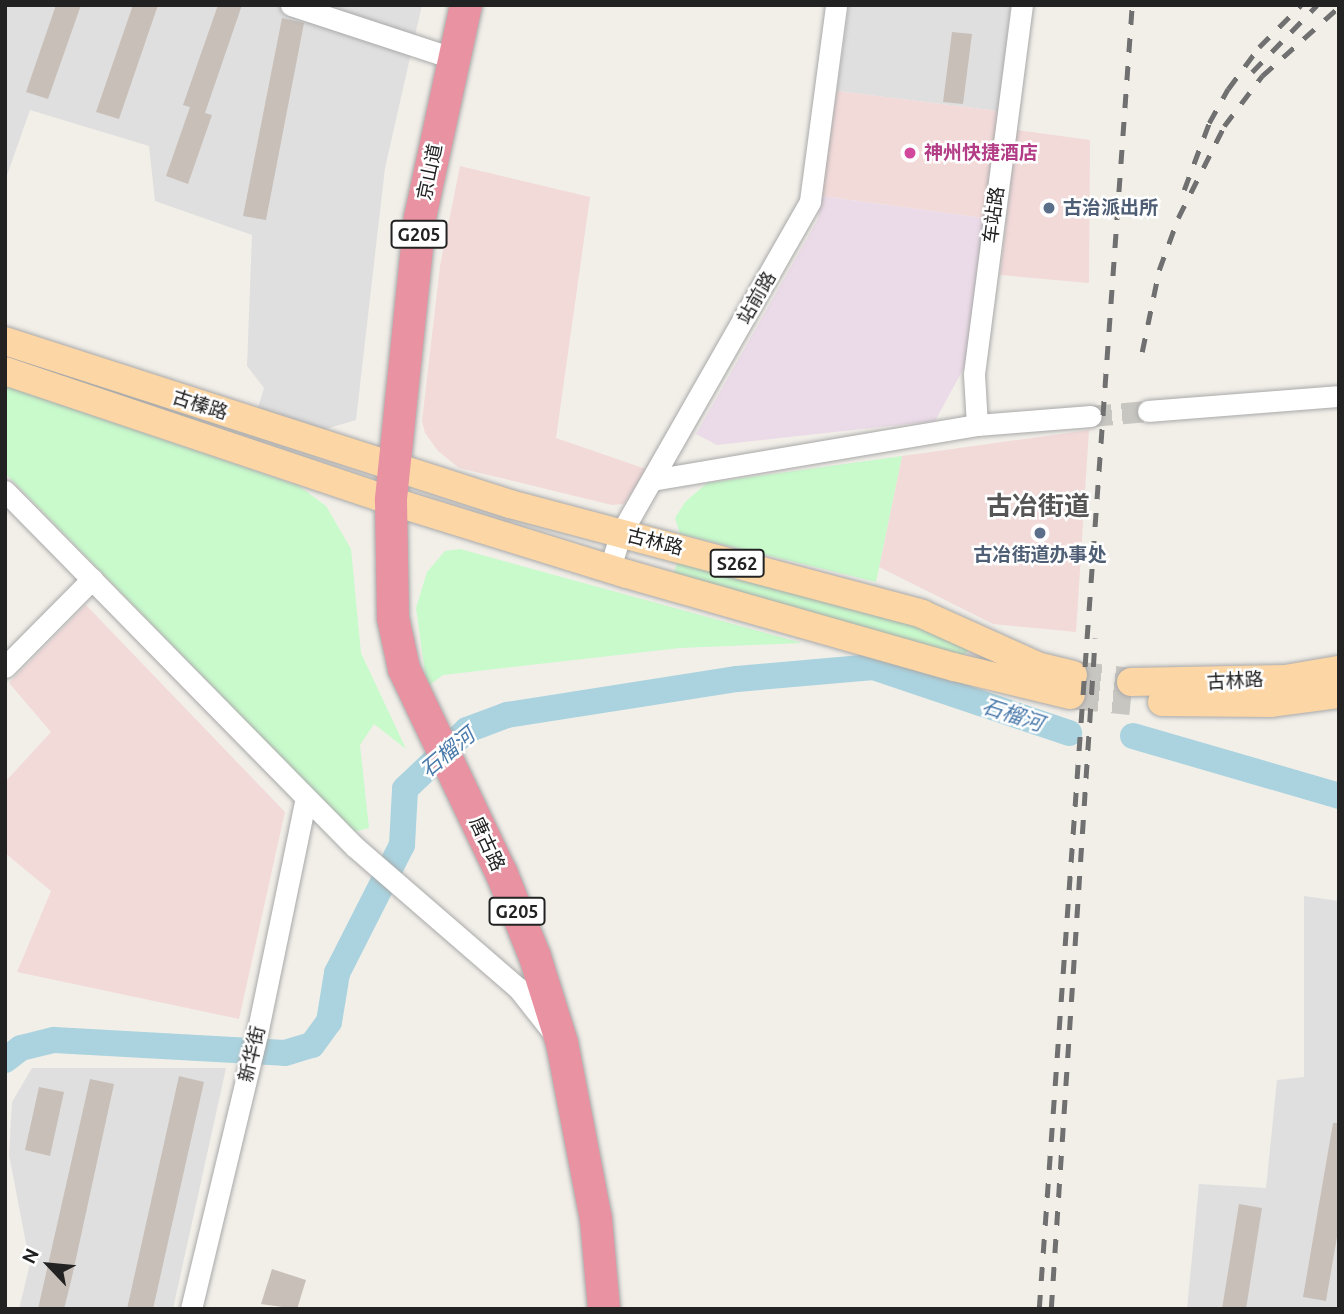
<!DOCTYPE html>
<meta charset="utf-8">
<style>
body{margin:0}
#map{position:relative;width:1344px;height:1314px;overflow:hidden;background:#f2efe9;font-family:Ubuntu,"Noto Sans SC",sans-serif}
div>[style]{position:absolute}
.residential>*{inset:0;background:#e0dfdf}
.commercial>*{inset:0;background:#f2dad9}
.industrial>*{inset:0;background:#ebdbe8}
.park>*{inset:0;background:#c8facc}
.river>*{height:26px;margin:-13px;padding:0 13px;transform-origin:13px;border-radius:13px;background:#aad3df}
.building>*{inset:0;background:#c7bfb8}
.minor-tunnel>*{height:21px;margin-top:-10.5px;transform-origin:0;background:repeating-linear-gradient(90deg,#c8c6c1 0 21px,transparent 0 31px)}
.major-tunnel>*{height:28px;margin-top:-14px;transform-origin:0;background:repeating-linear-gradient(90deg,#c8c6c1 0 28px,transparent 0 42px)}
.roads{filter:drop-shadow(0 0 2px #a9a9a9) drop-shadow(0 0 2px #a9a9a9)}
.minor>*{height:21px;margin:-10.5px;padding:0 10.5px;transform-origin:10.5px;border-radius:10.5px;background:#fff}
.major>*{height:28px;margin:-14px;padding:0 14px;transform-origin:14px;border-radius:14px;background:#fcd6a4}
.highway>*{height:32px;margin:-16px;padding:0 16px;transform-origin:16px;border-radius:16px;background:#e892a2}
.rail>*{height:4.5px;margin-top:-2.25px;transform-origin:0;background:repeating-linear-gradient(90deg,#707070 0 14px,transparent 0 28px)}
.dots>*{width:19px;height:19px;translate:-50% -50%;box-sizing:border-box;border:4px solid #fff;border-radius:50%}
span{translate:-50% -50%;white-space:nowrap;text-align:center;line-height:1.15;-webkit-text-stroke:5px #fff;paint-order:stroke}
.shield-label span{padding:2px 5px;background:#fff;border:2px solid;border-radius:5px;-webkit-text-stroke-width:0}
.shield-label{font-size:18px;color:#222;font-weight:700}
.hotel-label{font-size:19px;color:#b23c85;font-weight:700}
.left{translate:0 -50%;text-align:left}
.street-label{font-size:19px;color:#222}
.service-label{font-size:19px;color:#4e5e75;font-weight:700}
.water-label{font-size:21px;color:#4a7aab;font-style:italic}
.district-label{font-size:26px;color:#555;font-weight:700}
.frame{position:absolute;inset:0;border:7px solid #222;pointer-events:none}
.north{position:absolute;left:14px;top:1230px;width:70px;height:70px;-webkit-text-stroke:5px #fff;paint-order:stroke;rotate:296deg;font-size:19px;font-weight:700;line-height:28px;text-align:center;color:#222}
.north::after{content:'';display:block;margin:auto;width:24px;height:32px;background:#222;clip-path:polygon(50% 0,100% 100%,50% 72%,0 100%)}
</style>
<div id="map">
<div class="residential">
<i style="clip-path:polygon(5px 5px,422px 5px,385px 168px,356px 420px,312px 433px,257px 411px,264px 388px,247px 366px,252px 235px,155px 201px,149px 146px,30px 110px,5px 181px)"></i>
<i style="clip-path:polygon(849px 5px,1011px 5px,998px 111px,837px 91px)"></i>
<i style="clip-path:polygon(1304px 896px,1339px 901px,1339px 1309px,1187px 1309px,1199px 1184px,1266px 1188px,1277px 1080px,1304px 1077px)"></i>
<i style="clip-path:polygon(32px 1068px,226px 1068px,173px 1309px,19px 1309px,30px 1264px,9px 1155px,12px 1102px)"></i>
</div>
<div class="commercial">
<i style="clip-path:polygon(837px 91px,998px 111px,984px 218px,821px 196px)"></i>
<i style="clip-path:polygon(1017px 130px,1090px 140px,1089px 283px,1000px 275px)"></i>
<i style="clip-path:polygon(460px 166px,590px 197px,556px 438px,646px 469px,624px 504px,612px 505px,459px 468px,438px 451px,425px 433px,422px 421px,440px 266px)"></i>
<i style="clip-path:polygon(1089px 430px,1076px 632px,993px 624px,879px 567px,902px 456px)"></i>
<i style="clip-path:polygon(86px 605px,285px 812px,239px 1019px,17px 972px,51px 891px,5px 853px,5px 782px,51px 732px,9px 683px)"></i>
</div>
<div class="industrial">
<i style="clip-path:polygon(821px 196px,984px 218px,965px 366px,935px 421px,717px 445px,696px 434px,818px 219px)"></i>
</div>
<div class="park">
<i style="clip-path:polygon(5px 386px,299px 486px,326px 506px,351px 549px,361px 653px,406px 749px,374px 724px,360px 745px,369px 828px,354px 832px,5px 473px)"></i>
<i style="clip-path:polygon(902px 456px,876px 582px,680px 534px,675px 518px,685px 502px,707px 483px)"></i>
<i style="clip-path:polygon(460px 549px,802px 643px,680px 648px,443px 675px,427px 687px,416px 608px,427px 572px,445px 551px)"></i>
<i style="clip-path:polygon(678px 559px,884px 612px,965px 643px,968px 652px,959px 657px,673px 577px)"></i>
</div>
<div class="river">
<i style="left:1133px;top:736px;width:215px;rotate:16.2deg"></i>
<i style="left:5px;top:1060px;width:20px;rotate:-37deg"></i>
<i style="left:21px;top:1048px;width:34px;rotate:-14deg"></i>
<i style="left:54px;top:1040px;width:231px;rotate:3.2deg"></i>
<i style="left:285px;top:1053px;width:28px;rotate:-17deg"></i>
<i style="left:312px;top:1045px;width:29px;rotate:-54deg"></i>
<i style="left:329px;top:1022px;width:50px;rotate:-80.7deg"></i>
<i style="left:337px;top:973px;width:144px;rotate:-63.1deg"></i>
<i style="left:402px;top:845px;width:56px;rotate:-86.9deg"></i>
<i style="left:405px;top:789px;width:86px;rotate:-43.6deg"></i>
<i style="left:467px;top:730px;width:43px;rotate:-20.6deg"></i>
<i style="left:507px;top:715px;width:233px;rotate:-8.9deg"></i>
<i style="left:737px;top:679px;width:137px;rotate:-5deg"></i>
<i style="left:873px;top:667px;width:207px;rotate:18.6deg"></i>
</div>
<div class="building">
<i style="clip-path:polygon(56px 5px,81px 5px,48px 99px,26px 92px)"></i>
<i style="clip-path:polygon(133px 5px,158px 5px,119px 119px,96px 112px)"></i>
<i style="clip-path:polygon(218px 5px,242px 5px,205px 113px,212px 115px,188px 184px,166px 176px,190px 107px,183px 105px)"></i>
<i style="clip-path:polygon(282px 18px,304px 23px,266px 220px,243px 216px)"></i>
<i style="clip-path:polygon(952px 32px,972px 34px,963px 104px,943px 102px)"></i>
<i style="clip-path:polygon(179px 1076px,204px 1082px,153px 1309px,127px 1309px)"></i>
<i style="clip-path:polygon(90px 1079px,114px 1084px,72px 1277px,64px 1309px,38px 1309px)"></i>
<i style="clip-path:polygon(39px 1087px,64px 1092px,50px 1156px,25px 1150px)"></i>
<i style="clip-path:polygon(1333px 1123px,1339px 1123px,1339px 1225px,1326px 1301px,1303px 1297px)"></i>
<i style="clip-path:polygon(1239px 1204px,1262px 1208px,1246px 1309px,1222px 1309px)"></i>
<i style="clip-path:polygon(272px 1269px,306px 1280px,297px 1309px,261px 1304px)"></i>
</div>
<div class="minor-tunnel">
<i style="left:1091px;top:416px;width:57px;rotate:-5deg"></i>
</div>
<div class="major-tunnel">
<i style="left:1073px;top:675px;width:58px;rotate:6.9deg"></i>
<i style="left:1071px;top:695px;width:60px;rotate:5.7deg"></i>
</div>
<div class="roads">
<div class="minor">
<i style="left:291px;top:5px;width:173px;rotate:18.2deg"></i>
<i style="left:1148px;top:411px;width:192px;rotate:-4.5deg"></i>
<i style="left:977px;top:425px;width:51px;rotate:-93.4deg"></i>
<i style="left:974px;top:374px;width:372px;rotate:-82.6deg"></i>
<i style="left:652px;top:480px;width:330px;rotate:-9.6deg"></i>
<i style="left:977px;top:425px;width:114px;rotate:-4.5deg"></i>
<i style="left:5px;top:491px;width:499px;rotate:45.5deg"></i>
<i style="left:355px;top:847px;width:216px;rotate:40.9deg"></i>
<i style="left:518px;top:988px;width:55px;rotate:51.7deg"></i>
<i style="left:610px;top:568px;width:37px;rotate:-73deg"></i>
<i style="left:621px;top:533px;width:382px;rotate:-60.3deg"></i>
<i style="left:810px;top:201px;width:198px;rotate:-82.4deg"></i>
<i style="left:5px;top:667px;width:124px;rotate:-45.3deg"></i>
<i style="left:191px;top:1309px;width:283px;rotate:-76.5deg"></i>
<i style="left:257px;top:1034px;width:241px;rotate:-78.3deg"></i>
</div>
<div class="major">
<i style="left:5px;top:341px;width:531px;rotate:17.89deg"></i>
<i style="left:510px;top:504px;width:426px;rotate:14.9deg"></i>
<i style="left:922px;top:614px;width:126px;rotate:24.3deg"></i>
<i style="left:1037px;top:666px;width:37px;rotate:14deg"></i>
<i style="left:5px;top:371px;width:407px;rotate:18.6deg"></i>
<i style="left:391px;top:501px;width:247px;rotate:17.2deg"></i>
<i style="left:627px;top:574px;width:340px;rotate:15.9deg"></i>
<i style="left:954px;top:667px;width:120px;rotate:13.5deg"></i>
<i style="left:1131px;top:682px;width:154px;rotate:-1.1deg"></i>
<i style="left:1285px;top:679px;width:55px;rotate:-9.5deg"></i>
<i style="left:1162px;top:702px;width:108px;rotate:0.5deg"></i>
<i style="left:1270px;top:703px;width:70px;rotate:-7.4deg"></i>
</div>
<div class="highway">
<i style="left:466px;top:5px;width:218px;rotate:102.2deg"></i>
<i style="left:420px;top:218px;width:284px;rotate:95.9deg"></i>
<i style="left:391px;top:501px;width:117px;rotate:89deg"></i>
<i style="left:393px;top:618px;width:52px;rotate:77.8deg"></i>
<i style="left:404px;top:669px;width:225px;rotate:64.5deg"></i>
<i style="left:501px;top:872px;width:92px;rotate:68.2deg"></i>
<i style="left:535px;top:957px;width:90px;rotate:72.6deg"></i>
<i style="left:562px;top:1043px;width:179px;rotate:79.1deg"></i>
<i style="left:596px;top:1219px;width:90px;rotate:84.9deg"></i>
</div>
</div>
<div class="rail">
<i style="left:1252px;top:72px;width:93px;rotate:-45.9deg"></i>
<i style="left:1184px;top:190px;width:72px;rotate:-69.5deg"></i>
<i style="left:1209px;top:123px;width:39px;rotate:-61deg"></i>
<i style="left:1228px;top:89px;width:52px;rotate:-53.6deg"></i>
<i style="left:1259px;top:47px;width:59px;rotate:-45deg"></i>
<i style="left:1142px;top:352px;width:84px;rotate:-78.3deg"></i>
<i style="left:1159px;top:270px;width:55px;rotate:-69.9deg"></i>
<i style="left:1178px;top:218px;width:103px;rotate:-63.4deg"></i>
<i style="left:1224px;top:126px;width:63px;rotate:-52.8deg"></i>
<i style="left:1262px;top:76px;width:103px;rotate:-41.9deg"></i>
<i style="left:1039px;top:1309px;width:1307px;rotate:-85.92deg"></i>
<i style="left:1051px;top:1309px;width:672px;rotate:-86.25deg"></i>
</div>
<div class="dots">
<i style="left:910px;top:153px;background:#d1479c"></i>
<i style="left:1049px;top:208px;background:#5c6f8a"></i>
<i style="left:1040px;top:533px;background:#5c6f8a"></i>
</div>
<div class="shield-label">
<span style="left:419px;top:234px">G205</span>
<span style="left:737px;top:563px">S262</span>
<span style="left:517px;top:911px">G205</span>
</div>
<div class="hotel-label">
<span class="left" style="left:924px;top:153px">神州快捷酒店</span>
</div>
<div class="street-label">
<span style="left:430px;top:172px;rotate:-78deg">京山道</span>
<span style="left:994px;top:215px;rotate:-83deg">车站路</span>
<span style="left:757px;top:298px;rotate:-60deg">站前路</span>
<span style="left:200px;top:405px;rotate:18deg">古榛路</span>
<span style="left:655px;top:542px;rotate:14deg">古林路</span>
<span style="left:1235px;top:681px;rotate:-3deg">古林路</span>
<span style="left:487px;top:844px;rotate:65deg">唐古路</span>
<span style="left:252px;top:1054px;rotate:-77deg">新华街</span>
</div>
<div class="service-label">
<span class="left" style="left:1063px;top:208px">古治派出所</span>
<span style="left:1040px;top:555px">古冶街道办事处</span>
</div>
<div class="water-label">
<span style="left:1013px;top:714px;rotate:18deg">石榴河</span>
<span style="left:447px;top:752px;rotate:-40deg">石榴河</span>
</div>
<div class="district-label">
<span style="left:1038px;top:506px">古冶街道</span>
</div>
<div class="frame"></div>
<div class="north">N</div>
</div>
